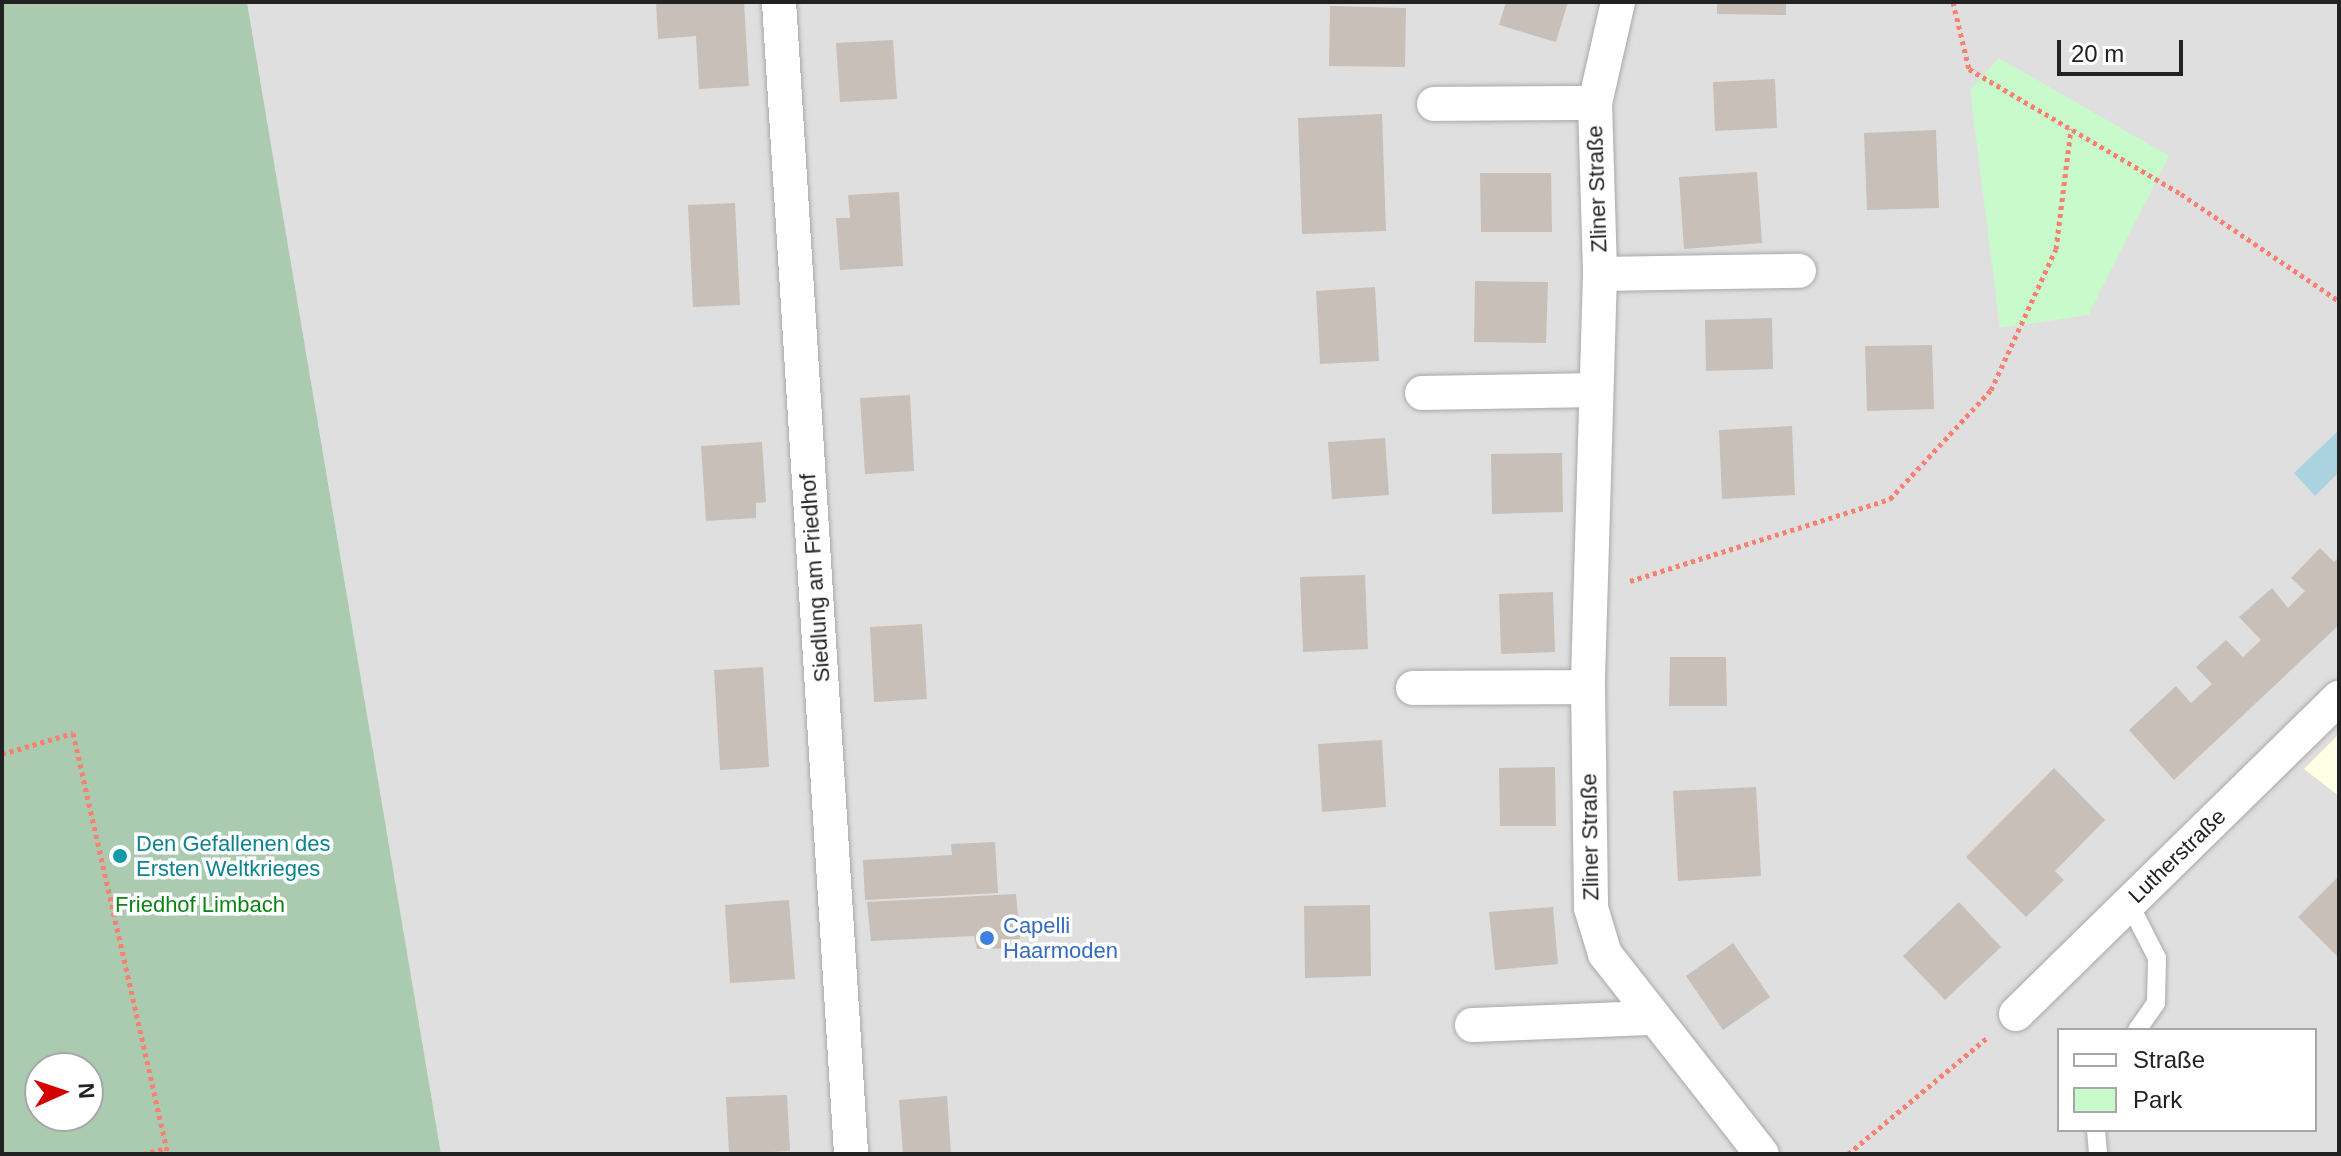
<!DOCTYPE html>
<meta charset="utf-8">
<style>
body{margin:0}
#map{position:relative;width:2341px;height:1156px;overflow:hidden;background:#f2efe9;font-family:Helvetica,sans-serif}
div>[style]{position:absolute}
.residential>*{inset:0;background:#e0dfdf}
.education>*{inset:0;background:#ffffe5}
.cemetery>*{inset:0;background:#aacbaf}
.park>*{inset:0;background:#c8facc}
.water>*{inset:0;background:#aad3df}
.building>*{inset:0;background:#c7bfb8}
.path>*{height:5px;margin-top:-2.5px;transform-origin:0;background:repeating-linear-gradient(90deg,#fa8072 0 4px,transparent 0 8px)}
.roads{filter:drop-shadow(0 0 2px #a9a9a9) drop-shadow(0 0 2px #a9a9a9)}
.lane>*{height:18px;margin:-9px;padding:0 9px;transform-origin:9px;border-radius:9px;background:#fff}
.street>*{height:34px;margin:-17px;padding:0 17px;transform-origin:17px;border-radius:17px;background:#fff}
.dots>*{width:22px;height:22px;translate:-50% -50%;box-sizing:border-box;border:4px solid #fff;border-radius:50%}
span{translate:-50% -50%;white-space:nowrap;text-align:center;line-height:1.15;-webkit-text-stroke:7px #fff;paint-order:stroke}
.street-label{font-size:22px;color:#222}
.culture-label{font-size:22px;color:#0d838f}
.left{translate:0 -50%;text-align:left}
.park-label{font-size:22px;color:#0c8416}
.shop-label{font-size:22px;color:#366cbe}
.frame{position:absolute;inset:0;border:4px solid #222;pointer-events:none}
.legend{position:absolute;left:2057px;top:1028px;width:260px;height:104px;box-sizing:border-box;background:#fff;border:2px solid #a7a7a7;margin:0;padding:10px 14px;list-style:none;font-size:24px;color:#222}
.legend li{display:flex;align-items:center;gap:16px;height:40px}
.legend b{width:40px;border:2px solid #a7a7a7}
.north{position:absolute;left:24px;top:1052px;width:80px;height:80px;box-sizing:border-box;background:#fff;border:2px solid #a7a7a7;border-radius:50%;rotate:87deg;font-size:22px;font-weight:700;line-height:32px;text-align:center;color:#222}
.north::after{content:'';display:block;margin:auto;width:28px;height:36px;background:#d40000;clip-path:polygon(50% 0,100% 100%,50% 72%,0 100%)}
.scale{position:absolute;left:2057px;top:40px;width:126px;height:36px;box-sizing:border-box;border:4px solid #222;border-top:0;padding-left:10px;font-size:24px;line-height:28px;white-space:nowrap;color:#222;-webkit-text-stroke:6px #fff;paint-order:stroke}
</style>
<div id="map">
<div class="residential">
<i style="clip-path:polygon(evenodd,247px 2px,2339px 2px,2339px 1154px,441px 1154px,247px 2px,2059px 1030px,2315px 1030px,2315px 1130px,2059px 1130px,2059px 1030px)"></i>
</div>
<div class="education">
<i style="clip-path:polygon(2339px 734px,2339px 796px,2304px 769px)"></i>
</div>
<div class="cemetery">
<i style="clip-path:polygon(evenodd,2px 2px,247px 2px,441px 1154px,2px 1154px,2px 2px,40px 1068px,88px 1068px,88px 1116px,40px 1116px,40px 1068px)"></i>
</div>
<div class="park">
<i style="clip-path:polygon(1999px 58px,2169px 156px,2088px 315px,2000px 328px,1970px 90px)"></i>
</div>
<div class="water">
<i style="clip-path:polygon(2339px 430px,2339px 472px,2315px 496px,2294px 473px)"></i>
</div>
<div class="building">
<i style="clip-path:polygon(656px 2px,744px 2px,749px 86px,699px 89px,696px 36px,658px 39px)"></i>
<i style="clip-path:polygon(1506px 2px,1568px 2px,1556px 42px,1499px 25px)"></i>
<i style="clip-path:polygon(1717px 2px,1786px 2px,1786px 15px,1717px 14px)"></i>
<i style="clip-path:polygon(1330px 6px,1406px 8px,1405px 67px,1329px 66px)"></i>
<i style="clip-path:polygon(893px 40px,897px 99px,840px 102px,836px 43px)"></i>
<i style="clip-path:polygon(1775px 79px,1777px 128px,1715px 131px,1713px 82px)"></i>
<i style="clip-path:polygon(1382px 114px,1386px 231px,1302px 234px,1298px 118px)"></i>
<i style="clip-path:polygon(1936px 130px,1939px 208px,1867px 210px,1864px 133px)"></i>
<i style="clip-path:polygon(1757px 172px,1762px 243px,1684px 249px,1679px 177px)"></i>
<i style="clip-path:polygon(1480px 173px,1551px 173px,1552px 232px,1481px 232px)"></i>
<i style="clip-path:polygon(899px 192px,903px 266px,840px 270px,836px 218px,850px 218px,848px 195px)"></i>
<i style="clip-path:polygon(735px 203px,740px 305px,693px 307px,688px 205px)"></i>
<i style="clip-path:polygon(1475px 281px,1548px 282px,1546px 343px,1474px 342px)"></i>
<i style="clip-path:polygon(1375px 287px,1379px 361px,1320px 364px,1316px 291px)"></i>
<i style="clip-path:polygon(1772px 318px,1773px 369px,1706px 371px,1705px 320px)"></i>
<i style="clip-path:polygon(1932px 345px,1934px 409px,1867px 411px,1865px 346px)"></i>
<i style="clip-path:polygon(910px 395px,914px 471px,865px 474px,860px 398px)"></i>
<i style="clip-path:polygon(1792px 426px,1795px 495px,1722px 499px,1719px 430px)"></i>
<i style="clip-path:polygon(1385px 438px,1389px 495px,1332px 499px,1328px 442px)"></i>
<i style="clip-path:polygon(762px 442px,766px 502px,756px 503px,756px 518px,706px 521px,701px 446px)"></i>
<i style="clip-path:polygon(1562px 453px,1563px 512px,1492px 514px,1491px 454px)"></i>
<i style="clip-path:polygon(2320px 548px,2334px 562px,2339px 557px,2339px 625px,2174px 780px,2129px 730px,2176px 686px,2191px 703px,2212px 684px,2196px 667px,2226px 640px,2243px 657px,2261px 640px,2239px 617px,2272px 588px,2288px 608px,2305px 591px,2291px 578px)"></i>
<i style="clip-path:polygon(1365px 575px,1368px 649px,1303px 652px,1300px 577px)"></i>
<i style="clip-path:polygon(1553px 592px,1555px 652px,1501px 654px,1499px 594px)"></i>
<i style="clip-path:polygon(922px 624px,927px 699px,874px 702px,870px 627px)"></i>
<i style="clip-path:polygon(1670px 657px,1726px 657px,1727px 706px,1669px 706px)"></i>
<i style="clip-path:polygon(763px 667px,769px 767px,720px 770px,714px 670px)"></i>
<i style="clip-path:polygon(1382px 740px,1386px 807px,1322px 812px,1318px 744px)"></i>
<i style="clip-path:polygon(1555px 767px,1556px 826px,1500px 826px,1499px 768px)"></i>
<i style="clip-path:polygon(2054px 768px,2105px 820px,2055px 871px,2064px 880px,2026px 917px,1966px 857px)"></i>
<i style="clip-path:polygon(1756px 787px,1761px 876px,1678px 881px,1673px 791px)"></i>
<i style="clip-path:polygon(995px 842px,998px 893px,865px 900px,863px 860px,952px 855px,951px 844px)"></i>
<i style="clip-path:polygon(2339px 876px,2339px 958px,2298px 917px)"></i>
<i style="clip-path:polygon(1016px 894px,1021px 948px,977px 949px,974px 936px,871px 941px,867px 902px)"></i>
<i style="clip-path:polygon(789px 900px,795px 979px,730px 983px,725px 905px)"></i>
<i style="clip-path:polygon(1959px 902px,2001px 947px,1945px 1000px,1903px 956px)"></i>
<i style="clip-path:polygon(1370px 905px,1371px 976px,1305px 978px,1304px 906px)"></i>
<i style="clip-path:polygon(1553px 907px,1558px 964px,1495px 970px,1489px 912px)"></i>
<i style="clip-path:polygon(1733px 943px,1770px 997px,1723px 1030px,1686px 976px)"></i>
<i style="clip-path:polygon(787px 1095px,790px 1151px,729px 1154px,726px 1097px)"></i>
<i style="clip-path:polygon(947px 1096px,951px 1154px,903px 1154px,899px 1100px)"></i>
</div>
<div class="path">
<i style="left:1953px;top:2px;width:69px;rotate:76.6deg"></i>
<i style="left:1969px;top:69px;width:246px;rotate:30.5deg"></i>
<i style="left:2181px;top:194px;width:191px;rotate:34.1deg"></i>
<i style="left:1630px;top:581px;width:273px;rotate:-17.5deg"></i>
<i style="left:1890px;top:499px;width:149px;rotate:-47.2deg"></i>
<i style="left:1991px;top:390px;width:155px;rotate:-65.3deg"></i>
<i style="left:2056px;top:249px;width:121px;rotate:-82.9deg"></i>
<i style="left:2px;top:754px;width:74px;rotate:-16.5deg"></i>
<i style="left:73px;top:733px;width:432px;rotate:77.3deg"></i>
<i style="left:143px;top:1154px;width:25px;rotate:-14deg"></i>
<i style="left:1848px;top:1154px;width:182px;rotate:-39.9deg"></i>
</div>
<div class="roads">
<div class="lane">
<i style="left:2129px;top:903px;width:62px;rotate:63deg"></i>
<i style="left:2157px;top:958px;width:45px;rotate:91.3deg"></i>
<i style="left:2156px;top:1003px;width:33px;rotate:125deg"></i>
<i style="left:2096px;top:1130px;width:24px;rotate:85deg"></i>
</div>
<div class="street">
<i style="left:779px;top:2px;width:1154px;rotate:86.42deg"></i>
<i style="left:1618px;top:2px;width:104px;rotate:102.8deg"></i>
<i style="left:1595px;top:103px;width:171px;rotate:88.3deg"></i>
<i style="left:1600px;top:274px;width:413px;rotate:91.7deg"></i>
<i style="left:1588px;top:687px;width:221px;rotate:89.2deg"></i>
<i style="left:1591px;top:908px;width:48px;rotate:73.1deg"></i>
<i style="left:1605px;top:954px;width:254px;rotate:51.9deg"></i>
<i style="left:1434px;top:104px;width:161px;rotate:-0.4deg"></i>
<i style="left:1600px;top:274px;width:199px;rotate:-0.9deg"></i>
<i style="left:1422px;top:393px;width:174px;rotate:-1deg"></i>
<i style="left:1413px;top:688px;width:175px;rotate:-0.3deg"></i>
<i style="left:2016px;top:1014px;width:452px;rotate:-44.4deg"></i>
<i style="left:1472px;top:1025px;width:178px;rotate:-2.3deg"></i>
</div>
</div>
<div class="dots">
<i style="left:120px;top:856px;background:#0f9aa8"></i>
<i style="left:987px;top:938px;background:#3f7fe0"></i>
</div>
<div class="street-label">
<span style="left:1597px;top:189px;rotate:-92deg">Zliner Straße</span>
<span style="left:815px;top:578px;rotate:-94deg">Siedlung am Friedhof</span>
<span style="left:1590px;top:837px;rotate:-91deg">Zliner Straße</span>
<span style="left:2177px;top:856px;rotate:-44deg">Lutherstraße</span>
</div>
<div class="culture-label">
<span class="left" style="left:136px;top:856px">Den Gefallenen des<br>Ersten Weltkrieges</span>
</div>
<div class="park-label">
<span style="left:200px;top:905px">Friedhof Limbach</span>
</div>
<div class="shop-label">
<span class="left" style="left:1003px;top:938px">Capelli<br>Haarmoden</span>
</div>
<div class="frame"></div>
<ul class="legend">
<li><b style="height:10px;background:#fff"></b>Straße</li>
<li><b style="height:22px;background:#c8facc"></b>Park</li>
</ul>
<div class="north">N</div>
<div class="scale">20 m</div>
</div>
